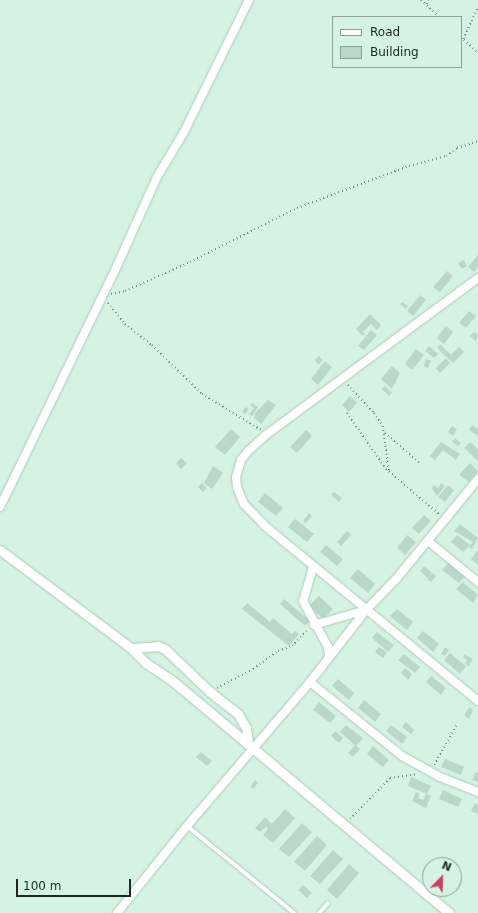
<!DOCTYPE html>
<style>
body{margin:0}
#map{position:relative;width:478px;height:913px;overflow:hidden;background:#d4f3e2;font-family:"DejaVu Sans",sans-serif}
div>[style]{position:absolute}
.building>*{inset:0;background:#bad8c8}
.path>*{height:1.5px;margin-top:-0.75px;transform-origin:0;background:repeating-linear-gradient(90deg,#778c80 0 1px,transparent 0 4px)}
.roads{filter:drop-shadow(0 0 1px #adcbbb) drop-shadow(0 0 1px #adcbbb)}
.service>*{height:4px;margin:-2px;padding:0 2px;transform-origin:2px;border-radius:2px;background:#fff}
.minor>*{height:8px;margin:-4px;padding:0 4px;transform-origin:4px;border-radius:4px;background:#fff}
.tertiary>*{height:9px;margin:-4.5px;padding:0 4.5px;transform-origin:4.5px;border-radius:4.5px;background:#fff}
span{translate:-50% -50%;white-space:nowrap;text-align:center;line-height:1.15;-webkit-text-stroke:3px #d4f3e2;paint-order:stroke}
.legend{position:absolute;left:332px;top:16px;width:130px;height:52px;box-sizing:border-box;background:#d4f3e2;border:1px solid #8aa195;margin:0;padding:5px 7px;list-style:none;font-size:12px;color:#1c2721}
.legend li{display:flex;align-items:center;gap:8px;height:20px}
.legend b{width:20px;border:1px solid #8aa195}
.north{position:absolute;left:422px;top:857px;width:40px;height:40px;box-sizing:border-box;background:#d4f3e2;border:1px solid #8aa195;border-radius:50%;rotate:23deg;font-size:11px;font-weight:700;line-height:16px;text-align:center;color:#1c2721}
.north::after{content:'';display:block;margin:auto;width:14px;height:18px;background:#cd3e62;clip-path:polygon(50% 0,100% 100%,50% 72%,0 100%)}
.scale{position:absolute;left:16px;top:879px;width:115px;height:18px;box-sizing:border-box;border:2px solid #1c2721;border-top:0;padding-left:5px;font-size:12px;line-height:14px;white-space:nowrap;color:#1c2721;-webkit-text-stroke:3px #d4f3e2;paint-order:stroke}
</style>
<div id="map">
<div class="building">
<i style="clip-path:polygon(478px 255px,478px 267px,474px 272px,468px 267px)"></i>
<i style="clip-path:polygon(464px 260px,467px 266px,462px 269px,458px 263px)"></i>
<i style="clip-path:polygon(447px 271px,453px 276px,440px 292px,433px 287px)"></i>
<i style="clip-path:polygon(420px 295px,426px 300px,413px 316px,407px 311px)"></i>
<i style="clip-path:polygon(402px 302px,408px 306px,406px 309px,400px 304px)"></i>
<i style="clip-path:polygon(469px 311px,476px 316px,466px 328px,459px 323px)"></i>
<i style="clip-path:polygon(370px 314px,381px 325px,377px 330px,371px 324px,363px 332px,365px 334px,363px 336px,356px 329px)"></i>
<i style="clip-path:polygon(446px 326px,453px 332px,444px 344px,437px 338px)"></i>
<i style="clip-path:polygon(371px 330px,377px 335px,364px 350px,358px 346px)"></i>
<i style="clip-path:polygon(474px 332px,478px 335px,476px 341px,470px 336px)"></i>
<i style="clip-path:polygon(440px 344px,451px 355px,459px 347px,464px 352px,453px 363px,437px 348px)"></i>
<i style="clip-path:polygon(429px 346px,438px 354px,434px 358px,425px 351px)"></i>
<i style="clip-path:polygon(416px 349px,424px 355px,412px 370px,405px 364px)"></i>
<i style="clip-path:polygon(319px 356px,323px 360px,318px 365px,315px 360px)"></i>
<i style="clip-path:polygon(446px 358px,450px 363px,440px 373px,436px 368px)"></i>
<i style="clip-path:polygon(426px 359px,431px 361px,428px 368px,424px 366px)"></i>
<i style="clip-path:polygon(325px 361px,332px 367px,318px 385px,311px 379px)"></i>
<i style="clip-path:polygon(392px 366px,400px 373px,392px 389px,381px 379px)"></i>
<i style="clip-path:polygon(385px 386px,392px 393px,389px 396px,382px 389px)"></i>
<i style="clip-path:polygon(350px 396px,357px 403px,349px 412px,342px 405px)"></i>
<i style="clip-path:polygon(268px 400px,276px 405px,261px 424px,254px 418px,255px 413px)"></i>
<i style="clip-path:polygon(252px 403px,258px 407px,252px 416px,249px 414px,254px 408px,250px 405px)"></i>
<i style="clip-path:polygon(246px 407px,249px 409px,245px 414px,242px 412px)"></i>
<i style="clip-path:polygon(472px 425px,478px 429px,478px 436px,469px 430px)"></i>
<i style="clip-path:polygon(452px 426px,457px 429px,453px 436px,448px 432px)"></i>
<i style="clip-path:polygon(231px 429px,240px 437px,225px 455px,215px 447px)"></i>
<i style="clip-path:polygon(306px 430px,312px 436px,297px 453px,290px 447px)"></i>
<i style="clip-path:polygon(455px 438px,461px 443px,458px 446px,452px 442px)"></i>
<i style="clip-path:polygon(441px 442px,460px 454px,456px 460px,443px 450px,435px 460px,430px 456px)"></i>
<i style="clip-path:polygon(470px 442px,478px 449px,478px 461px,464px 448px)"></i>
<i style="clip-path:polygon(181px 458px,187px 463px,181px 469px,176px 463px)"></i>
<i style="clip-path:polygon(470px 463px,478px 471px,469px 482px,459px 475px)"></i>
<i style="clip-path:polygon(213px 466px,223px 473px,212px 489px,204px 483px)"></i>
<i style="clip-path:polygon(202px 483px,207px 488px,203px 492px,198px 487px)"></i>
<i style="clip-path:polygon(441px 483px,445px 486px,437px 496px,432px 488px,434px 485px,438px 488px)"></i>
<i style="clip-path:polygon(448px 485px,454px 490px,445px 502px,438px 497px)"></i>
<i style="clip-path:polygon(334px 492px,342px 498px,339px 502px,331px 495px)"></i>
<i style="clip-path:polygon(265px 493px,283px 508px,276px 516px,258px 502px)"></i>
<i style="clip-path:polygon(309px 513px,312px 516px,306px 523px,303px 521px)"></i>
<i style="clip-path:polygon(424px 515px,431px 521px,419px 534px,412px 528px)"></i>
<i style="clip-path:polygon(295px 519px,314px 534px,307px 542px,288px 527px)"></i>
<i style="clip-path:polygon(460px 524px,478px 538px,472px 549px,469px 547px,473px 542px,454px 531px)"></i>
<i style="clip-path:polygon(347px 531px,351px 535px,341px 546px,337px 542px)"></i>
<i style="clip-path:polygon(407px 535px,416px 542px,405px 555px,397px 548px)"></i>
<i style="clip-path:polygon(457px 535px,470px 545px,463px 552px,451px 542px)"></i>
<i style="clip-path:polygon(326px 545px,343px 559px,337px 566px,320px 552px)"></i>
<i style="clip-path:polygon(477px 551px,478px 552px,478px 565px,471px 559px)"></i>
<i style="clip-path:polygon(449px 562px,465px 576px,459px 583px,442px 570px)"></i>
<i style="clip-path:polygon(424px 566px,432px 573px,428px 578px,420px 571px)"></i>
<i style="clip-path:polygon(358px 569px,375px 584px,368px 593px,350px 578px)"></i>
<i style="clip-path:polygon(433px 573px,436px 576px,431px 582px,427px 579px)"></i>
<i style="clip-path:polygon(463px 582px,478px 595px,473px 603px,456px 589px)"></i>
<i style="clip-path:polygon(319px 596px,333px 609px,323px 619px,309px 606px)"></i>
<i style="clip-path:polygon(284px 599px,310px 621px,305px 626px,280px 604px)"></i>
<i style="clip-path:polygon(247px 603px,270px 622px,273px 618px,292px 634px,295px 631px,299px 634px,289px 646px,242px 609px)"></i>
<i style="clip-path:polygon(397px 609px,413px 622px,407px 630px,390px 616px)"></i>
<i style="clip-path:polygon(423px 631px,439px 644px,433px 652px,417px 638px)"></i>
<i style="clip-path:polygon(377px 632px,394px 645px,388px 652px,372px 638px)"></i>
<i style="clip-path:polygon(379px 647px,387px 652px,383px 658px,375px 652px)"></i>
<i style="clip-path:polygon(445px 647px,449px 650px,445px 656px,441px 654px)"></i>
<i style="clip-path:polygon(450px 653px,466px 666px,460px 674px,444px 660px)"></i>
<i style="clip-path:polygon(404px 654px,420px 667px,415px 673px,398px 660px)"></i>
<i style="clip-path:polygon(464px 654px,473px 659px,469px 666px,465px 664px,467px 660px,463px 657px)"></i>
<i style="clip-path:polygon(405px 668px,412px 674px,408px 680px,401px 673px)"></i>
<i style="clip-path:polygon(431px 676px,446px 688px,441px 695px,426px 682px)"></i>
<i style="clip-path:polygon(338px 679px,354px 693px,349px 700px,332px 686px)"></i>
<i style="clip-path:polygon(364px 700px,381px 714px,375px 722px,358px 708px)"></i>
<i style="clip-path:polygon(319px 702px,336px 716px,330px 723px,313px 710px)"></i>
<i style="clip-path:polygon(470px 707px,473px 710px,469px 719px,464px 715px)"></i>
<i style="clip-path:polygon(406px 722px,414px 730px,411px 734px,402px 727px)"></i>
<i style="clip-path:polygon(346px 725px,363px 738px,356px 746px,340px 732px)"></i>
<i style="clip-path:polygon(391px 725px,407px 737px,402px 744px,386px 731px)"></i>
<i style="clip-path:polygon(335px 731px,343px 738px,339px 743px,331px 736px)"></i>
<i style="clip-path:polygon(355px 745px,360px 749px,353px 757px,348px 753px)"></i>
<i style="clip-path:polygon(373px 746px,389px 760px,383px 767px,367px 754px)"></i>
<i style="clip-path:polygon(201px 752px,212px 761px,207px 766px,196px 757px)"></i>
<i style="clip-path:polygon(445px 759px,464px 767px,461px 775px,441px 767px)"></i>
<i style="clip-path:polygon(476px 772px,478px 773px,478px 782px,472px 780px)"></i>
<i style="clip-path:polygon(411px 777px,431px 786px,427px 794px,408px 786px)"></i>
<i style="clip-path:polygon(255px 780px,258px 782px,254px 789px,250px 787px)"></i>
<i style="clip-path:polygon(443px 790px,462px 799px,458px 807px,439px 799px)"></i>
<i style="clip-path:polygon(416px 792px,420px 793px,418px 798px,423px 800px,426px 794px,431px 796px,426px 808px,412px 801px)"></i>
<i style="clip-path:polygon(475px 803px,478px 805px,478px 814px,471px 811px)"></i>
<i style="clip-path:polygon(285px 809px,295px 818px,273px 843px,263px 835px,268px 829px,266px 827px,260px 832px,255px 828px,265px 817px,272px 824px)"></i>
<i style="clip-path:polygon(302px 823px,312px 832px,289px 857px,279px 849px)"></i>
<i style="clip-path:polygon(317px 836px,327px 845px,305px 871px,294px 862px)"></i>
<i style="clip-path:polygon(333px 850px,343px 859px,320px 884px,310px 876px)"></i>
<i style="clip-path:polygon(349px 864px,359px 873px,337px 899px,327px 890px)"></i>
<i style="clip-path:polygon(303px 885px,312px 893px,307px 898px,298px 890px)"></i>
</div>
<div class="path">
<i style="left:421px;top:0;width:25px;rotate:43deg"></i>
<i style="left:426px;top:4px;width:4px;rotate:-63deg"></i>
<i style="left:461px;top:37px;width:23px;rotate:43deg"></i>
<i style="left:463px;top:39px;width:35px;rotate:-65deg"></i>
<i style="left:111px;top:294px;width:14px;rotate:-12deg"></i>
<i style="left:125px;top:291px;width:71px;rotate:-24deg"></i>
<i style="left:190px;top:262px;width:120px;rotate:-26.8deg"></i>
<i style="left:297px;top:208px;width:120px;rotate:-20.6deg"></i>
<i style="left:409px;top:166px;width:38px;rotate:-15deg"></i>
<i style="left:446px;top:156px;width:14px;rotate:-36deg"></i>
<i style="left:457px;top:148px;width:22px;rotate:-18deg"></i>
<i style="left:108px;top:303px;width:27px;rotate:51deg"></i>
<i style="left:125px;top:324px;width:34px;rotate:38deg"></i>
<i style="left:152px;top:345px;width:70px;rotate:44.4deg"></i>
<i style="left:202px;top:394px;width:69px;rotate:31.4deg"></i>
<i style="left:348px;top:385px;width:38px;rotate:47deg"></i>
<i style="left:374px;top:413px;width:16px;rotate:55deg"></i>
<i style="left:383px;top:426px;width:45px;rotate:82.4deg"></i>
<i style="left:347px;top:413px;width:68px;rotate:55.1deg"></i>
<i style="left:386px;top:469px;width:70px;rotate:40.3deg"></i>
<i style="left:385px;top:433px;width:45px;rotate:40.5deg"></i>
<i style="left:217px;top:688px;width:41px;rotate:-27.8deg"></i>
<i style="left:253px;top:669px;width:31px;rotate:-36deg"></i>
<i style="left:278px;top:651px;width:15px;rotate:-20deg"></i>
<i style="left:292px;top:646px;width:23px;rotate:-47deg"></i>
<i style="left:434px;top:765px;width:47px;rotate:-60.7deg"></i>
<i style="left:350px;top:819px;width:57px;rotate:-45.7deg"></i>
<i style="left:390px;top:778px;width:28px;rotate:-8deg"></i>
</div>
<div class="roads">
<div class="service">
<i style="left:187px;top:826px;width:138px;rotate:39.1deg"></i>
<i style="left:319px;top:913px;width:13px;rotate:-48deg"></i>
</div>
<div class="minor">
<i style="left:478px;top:278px;width:262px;rotate:143.5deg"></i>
<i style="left:267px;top:434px;width:25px;rotate:138deg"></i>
<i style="left:248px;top:451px;width:11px;rotate:128deg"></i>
<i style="left:241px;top:460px;width:18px;rotate:106deg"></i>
<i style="left:236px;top:477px;width:10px;rotate:84deg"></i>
<i style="left:237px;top:487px;width:18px;rotate:68deg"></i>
<i style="left:244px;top:504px;width:30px;rotate:46deg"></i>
<i style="left:265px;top:526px;width:276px;rotate:39.4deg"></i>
<i style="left:0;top:507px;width:268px;rotate:-64.1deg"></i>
<i style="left:117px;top:266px;width:98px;rotate:-65.8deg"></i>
<i style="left:157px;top:177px;width:52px;rotate:-59deg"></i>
<i style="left:184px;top:132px;width:147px;rotate:-63.8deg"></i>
<i style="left:428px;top:541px;width:65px;rotate:39.4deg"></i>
<i style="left:313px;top:567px;width:35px;rotate:106deg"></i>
<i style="left:303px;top:601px;width:52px;rotate:61.5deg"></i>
<i style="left:328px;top:647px;width:9px;rotate:84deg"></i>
<i style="left:314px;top:625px;width:54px;rotate:-16.1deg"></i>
<i style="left:310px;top:682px;width:118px;rotate:38.8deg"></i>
<i style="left:402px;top:756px;width:43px;rotate:28.9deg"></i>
<i style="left:440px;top:777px;width:41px;rotate:21.5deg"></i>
<i style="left:117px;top:913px;width:112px;rotate:-51.2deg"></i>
<i style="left:187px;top:826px;width:189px;rotate:-49.5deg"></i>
<i style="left:310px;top:682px;width:91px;rotate:-52.1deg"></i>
<i style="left:366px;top:610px;width:45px;rotate:-45.9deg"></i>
<i style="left:397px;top:578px;width:128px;rotate:-50.7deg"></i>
</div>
<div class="tertiary">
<i style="left:0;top:550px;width:164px;rotate:36.8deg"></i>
<i style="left:131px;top:648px;width:21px;rotate:45deg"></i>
<i style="left:146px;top:663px;width:34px;rotate:34deg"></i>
<i style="left:174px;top:682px;width:359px;rotate:40deg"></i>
<i style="left:131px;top:648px;width:27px;rotate:-4deg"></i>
<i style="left:158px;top:646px;width:8px;rotate:23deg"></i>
<i style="left:165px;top:649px;width:62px;rotate:43.7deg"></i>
<i style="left:210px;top:692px;width:36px;rotate:38deg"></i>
<i style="left:238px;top:714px;width:16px;rotate:60deg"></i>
<i style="left:246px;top:728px;width:14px;rotate:82deg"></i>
</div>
</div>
<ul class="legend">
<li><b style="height:5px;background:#fff"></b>Road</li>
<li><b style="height:11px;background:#bad8c8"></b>Building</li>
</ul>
<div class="north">N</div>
<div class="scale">100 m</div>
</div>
